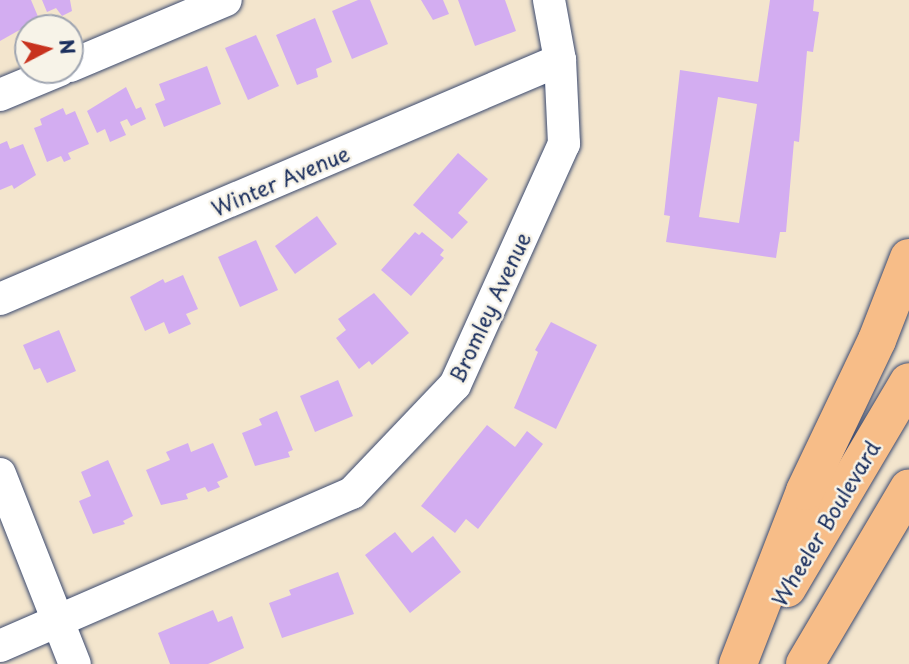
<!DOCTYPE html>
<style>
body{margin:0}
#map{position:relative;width:909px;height:664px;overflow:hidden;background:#f3e5cd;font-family:"Playpen Sans",sans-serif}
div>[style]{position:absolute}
.building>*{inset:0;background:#d3adf1}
.roads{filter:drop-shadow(0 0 2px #3b4a6f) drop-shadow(0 0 2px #3b4a6f)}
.minor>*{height:32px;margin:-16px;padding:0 16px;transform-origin:16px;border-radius:16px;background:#fff}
.highway>*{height:38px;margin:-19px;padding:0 19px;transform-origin:19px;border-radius:19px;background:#f7bd88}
span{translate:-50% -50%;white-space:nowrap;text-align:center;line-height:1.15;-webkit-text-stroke:5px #f7f3e8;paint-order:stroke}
.street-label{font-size:21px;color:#1b2f5e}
.north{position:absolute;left:14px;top:14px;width:70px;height:70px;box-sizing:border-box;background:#f7f3e8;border:2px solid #9fa5b1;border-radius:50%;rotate:83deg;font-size:19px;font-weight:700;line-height:28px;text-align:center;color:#1b2f5e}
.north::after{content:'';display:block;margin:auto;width:24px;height:32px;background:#c8321e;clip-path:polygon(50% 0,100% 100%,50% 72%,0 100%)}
</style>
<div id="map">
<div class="building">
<i style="clip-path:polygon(0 0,31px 0,39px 19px,0 41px)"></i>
<i style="clip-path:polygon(42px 0,70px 0,72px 11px,62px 16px,56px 8px,47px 12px)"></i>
<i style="clip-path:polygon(358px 0,370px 0,388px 44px,352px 59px,332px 11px)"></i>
<i style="clip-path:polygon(421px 0,443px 0,449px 14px,433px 20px)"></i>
<i style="clip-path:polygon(458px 0,505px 0,516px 31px,475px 46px)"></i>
<i style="clip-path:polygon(evenodd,770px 0,814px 0,813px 11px,819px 12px,813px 52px,807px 51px,799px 142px,794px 141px,786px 232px,780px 232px,776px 258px,666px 242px,670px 216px,664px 215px,680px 70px,758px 82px,770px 0,718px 97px,757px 104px,739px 223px,699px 217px,718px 97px)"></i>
<i style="clip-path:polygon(315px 18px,332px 62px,316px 69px,318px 77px,297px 85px,276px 35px)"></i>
<i style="clip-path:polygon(256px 35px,279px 86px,248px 100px,225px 48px)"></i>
<i style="clip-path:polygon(207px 66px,221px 104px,164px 127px,155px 104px,165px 100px,159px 84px)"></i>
<i style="clip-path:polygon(126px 87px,136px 109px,141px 107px,146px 119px,131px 126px,127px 119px,120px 122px,126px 135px,110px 142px,105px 129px,97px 133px,87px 111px)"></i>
<i style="clip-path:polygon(63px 108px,66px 115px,75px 111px,89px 144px,68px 153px,71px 159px,64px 162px,61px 156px,47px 162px,34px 128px,42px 125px,40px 119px)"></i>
<i style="clip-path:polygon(7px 141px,10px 149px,23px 144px,36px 175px,14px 189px,12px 185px,0 190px,0 144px)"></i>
<i style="clip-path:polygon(458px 153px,488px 179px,458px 213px,468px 222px,452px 239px,413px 205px)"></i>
<i style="clip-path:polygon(317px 216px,337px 244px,295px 274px,275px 246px)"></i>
<i style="clip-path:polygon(415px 232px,419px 235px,422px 232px,444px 250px,440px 255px,444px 258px,411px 296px,381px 270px)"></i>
<i style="clip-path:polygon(256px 240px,278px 290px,240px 307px,218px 257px)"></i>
<i style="clip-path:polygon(183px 275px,198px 309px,186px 314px,191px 324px,169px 334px,164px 322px,145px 331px,130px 297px,163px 279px,165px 283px)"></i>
<i style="clip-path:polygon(374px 293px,409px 333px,372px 365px,369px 361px,359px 369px,336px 338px,346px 330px,338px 319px)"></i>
<i style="clip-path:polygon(551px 322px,597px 345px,556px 429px,514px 408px,538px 352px,535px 350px)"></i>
<i style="clip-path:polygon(59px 330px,76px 371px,47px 383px,40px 368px,34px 370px,23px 345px)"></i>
<i style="clip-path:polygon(338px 380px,353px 416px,315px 432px,300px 396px)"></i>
<i style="clip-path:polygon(277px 411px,293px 450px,288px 452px,290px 457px,255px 466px,242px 433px,262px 425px,259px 419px)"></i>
<i style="clip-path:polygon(487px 425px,515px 447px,527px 431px,543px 444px,478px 529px,466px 519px,455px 533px,421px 506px)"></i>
<i style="clip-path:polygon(188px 443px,191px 452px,213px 443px,228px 477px,217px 482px,220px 487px,208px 492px,205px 487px,186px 494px,188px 499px,161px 505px,146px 470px,170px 460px,166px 452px)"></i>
<i style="clip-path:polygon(108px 460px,133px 516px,123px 521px,125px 524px,93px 534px,79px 501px,91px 496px,81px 472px)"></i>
<i style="clip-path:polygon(395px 532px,412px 553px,433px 536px,461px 572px,410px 613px,365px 555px)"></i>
<i style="clip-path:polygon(338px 572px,354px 614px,282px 638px,269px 603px,291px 595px,289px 590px)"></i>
<i style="clip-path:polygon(213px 610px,218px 622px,232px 616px,244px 648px,208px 664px,170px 664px,158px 633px)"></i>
</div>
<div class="roads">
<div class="minor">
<i style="left:70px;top:66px;width:169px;rotate:-22.9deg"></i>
<i style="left:0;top:95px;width:65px;rotate:-22.6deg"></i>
<i style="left:0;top:299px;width:609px;rotate:-23.11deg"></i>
<i style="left:0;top:474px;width:204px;rotate:68.5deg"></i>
<i style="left:0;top:646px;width:384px;rotate:-23.5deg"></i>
<i style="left:352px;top:493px;width:149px;rotate:-46.4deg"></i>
<i style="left:455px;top:385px;width:265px;rotate:-65.7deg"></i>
<i style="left:564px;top:144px;width:84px;rotate:-92.7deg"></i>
<i style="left:560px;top:60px;width:61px;rotate:-100.4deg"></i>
</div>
<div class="highway">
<i style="left:787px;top:588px;width:239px;rotate:-59.4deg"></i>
<i style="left:738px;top:664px;width:186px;rotate:-68.8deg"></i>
<i style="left:805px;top:491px;width:167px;rotate:-64.5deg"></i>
<i style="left:877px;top:340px;width:88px;rotate:-68.7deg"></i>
<i style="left:805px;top:664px;width:204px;rotate:-59.4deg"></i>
</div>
</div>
<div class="street-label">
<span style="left:280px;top:180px;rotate:-23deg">Winter Avenue</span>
<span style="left:489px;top:307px;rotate:-65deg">Bromley Avenue</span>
<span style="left:825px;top:523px;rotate:-59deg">Wheeler Boulevard</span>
</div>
<div class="north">N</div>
</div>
